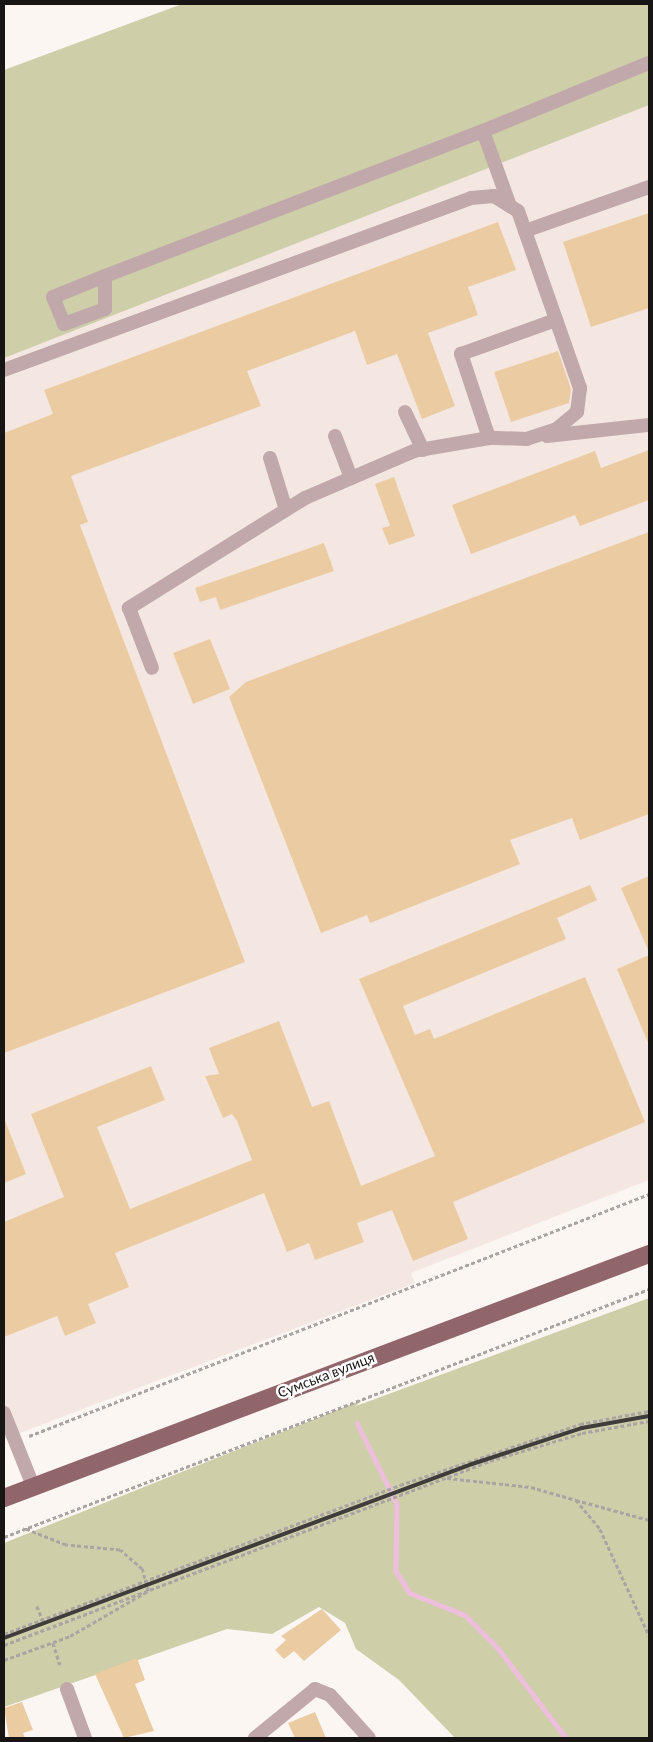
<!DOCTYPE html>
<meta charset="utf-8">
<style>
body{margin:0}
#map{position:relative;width:653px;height:1742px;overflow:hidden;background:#fcf6f3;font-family:Lato,sans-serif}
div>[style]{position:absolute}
.built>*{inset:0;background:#f4e7e1}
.green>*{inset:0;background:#cecea9}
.stream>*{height:4.5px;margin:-2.25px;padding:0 2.25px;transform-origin:2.25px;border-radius:2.25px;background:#edbfdd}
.building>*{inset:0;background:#ebcca2}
.path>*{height:2.5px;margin-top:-1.25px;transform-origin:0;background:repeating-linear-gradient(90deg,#aaa5a3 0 4px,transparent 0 6.5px)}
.minor>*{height:14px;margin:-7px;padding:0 7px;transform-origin:7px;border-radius:7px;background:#c1a8aa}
.major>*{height:18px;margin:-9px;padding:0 9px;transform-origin:9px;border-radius:9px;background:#91666b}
.rail>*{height:4px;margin:-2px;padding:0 2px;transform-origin:2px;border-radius:2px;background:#3f3c3b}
span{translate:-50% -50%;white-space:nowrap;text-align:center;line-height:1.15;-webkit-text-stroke:5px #fff;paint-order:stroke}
.street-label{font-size:14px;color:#181615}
.frame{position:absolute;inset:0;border:5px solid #181615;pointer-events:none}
</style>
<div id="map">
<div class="built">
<i style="clip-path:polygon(649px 30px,649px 1180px,411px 1273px,415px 1283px,4px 1439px,4px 342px)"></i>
</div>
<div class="green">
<i style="clip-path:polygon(182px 4px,649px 4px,649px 105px,4px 358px,4px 70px)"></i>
<i style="clip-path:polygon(649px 1298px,649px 1738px,455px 1738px,399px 1680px,356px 1649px,345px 1623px,319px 1607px,272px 1634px,227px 1629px,4px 1707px,4px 1543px,362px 1400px,356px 1406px)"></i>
</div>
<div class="stream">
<i style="left:357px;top:1423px;width:90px;rotate:63.7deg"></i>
<i style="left:397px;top:1504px;width:67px;rotate:90.9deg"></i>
<i style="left:396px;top:1571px;width:26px;rotate:58deg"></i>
<i style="left:410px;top:1593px;width:59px;rotate:21.8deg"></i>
<i style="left:465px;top:1615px;width:47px;rotate:45deg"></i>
<i style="left:498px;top:1648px;width:113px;rotate:52.9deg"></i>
</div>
<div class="building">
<i style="clip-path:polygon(649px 213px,649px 308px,591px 327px,563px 242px)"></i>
<i style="clip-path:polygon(498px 222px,516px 270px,468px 287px,478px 315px,428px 333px,455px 406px,422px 419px,397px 354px,367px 365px,355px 331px,247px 371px,261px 406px,71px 476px,88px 522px,80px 525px,245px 962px,4px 1053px,4px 433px,53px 414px,44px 390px)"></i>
<i style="clip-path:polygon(558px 351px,571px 389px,569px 403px,511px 422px,494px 372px)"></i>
<i style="clip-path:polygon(649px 450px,649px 500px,580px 526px,575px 515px,471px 554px,452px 505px,595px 451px,601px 468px)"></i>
<i style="clip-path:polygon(394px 477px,415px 536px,389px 545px,382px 528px,390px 526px,375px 484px)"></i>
<i style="clip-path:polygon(649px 532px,649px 814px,580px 840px,572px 818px,510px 840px,520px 864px,370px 923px,367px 915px,321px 933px,229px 697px,246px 682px)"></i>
<i style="clip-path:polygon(324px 543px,334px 571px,220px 610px,216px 597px,200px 602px,195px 588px)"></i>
<i style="clip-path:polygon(210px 639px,230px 689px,193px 704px,173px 653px)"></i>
<i style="clip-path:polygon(649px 876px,649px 952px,621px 888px)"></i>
<i style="clip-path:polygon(590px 885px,597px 900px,557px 918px,566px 939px,403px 1006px,415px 1035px,430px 1029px,434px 1039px,585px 977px,645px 1122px,453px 1202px,468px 1239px,413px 1261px,392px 1210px,357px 1223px,364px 1242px,315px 1260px,309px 1243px,287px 1252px,264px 1193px,115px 1253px,129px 1287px,88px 1304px,96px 1323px,65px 1336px,57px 1316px,4px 1337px,4px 1222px,64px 1197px,31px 1114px,151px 1066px,165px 1100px,97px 1127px,130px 1209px,252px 1160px,237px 1121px,232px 1114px,223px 1118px,205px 1076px,219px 1074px,209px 1048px,279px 1021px,312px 1107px,329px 1101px,361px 1186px,435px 1156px,359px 979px)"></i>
<i style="clip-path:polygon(649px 955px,649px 1045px,617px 969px)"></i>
<i style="clip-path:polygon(4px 1118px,26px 1174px,4px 1183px)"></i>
<i style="clip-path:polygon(322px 1609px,341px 1630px,304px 1661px,294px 1651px,284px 1659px,275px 1650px,286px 1640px,281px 1636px)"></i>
<i style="clip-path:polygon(137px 1658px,145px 1680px,135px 1684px,154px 1731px,124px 1738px,95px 1674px)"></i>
<i style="clip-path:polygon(22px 1702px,33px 1730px,23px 1733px,25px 1738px,9px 1738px,4px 1708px)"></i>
<i style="clip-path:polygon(315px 1712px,326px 1738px,295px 1738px,288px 1723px)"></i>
</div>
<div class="path">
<i style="left:29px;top:1436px;width:666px;rotate:-21.32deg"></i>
<i style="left:447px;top:1478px;width:84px;rotate:6.1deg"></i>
<i style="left:531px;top:1487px;width:47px;rotate:16.1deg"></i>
<i style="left:576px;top:1500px;width:38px;rotate:50deg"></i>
<i style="left:600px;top:1529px;width:117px;rotate:65.2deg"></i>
<i style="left:576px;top:1500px;width:76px;rotate:15.3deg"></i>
<i style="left:4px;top:1537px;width:691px;rotate:-21.03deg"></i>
<i style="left:37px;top:1606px;width:16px;rotate:68deg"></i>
<i style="left:4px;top:1634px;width:423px;rotate:-20.6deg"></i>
<i style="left:400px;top:1485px;width:190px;rotate:-18.7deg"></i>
<i style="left:580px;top:1424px;width:70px;rotate:-10.7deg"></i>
<i style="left:53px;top:1643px;width:23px;rotate:72deg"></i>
<i style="left:4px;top:1645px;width:520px;rotate:-20.74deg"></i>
<i style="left:490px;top:1461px;width:96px;rotate:-16.9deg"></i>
<i style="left:582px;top:1433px;width:68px;rotate:-10.2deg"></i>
<i style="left:4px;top:1660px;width:70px;rotate:-20deg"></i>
<i style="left:70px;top:1636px;width:90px;rotate:-30deg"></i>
<i style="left:148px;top:1591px;width:23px;rotate:-105deg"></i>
<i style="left:142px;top:1569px;width:29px;rotate:-139deg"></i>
<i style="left:120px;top:1550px;width:54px;rotate:-174.7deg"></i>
<i style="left:66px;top:1545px;width:46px;rotate:-158.4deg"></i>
</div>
<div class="minor">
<i style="left:483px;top:131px;width:80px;rotate:70.2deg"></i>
<i style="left:525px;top:231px;width:132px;rotate:-19.5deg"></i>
<i style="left:105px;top:276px;width:33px;rotate:90deg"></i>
<i style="left:105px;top:309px;width:44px;rotate:159.9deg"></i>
<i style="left:64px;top:324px;width:29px;rotate:-112deg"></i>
<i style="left:53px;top:297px;width:56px;rotate:-22deg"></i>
<i style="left:105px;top:276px;width:405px;rotate:-21deg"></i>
<i style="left:483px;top:131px;width:179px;rotate:-22.3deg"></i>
<i style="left:4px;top:370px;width:498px;rotate:-20.2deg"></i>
<i style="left:471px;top:198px;width:23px;rotate:-5deg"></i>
<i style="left:494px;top:196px;width:28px;rotate:32deg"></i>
<i style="left:518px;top:211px;width:188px;rotate:70.7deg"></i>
<i style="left:580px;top:388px;width:24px;rotate:97deg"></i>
<i style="left:577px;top:412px;width:26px;rotate:140deg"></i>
<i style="left:557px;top:429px;width:32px;rotate:162deg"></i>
<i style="left:527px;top:439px;width:38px;rotate:-178deg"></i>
<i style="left:489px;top:438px;width:76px;rotate:170.2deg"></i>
<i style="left:414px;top:451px;width:119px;rotate:156.7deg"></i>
<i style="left:305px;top:498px;width:208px;rotate:148deg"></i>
<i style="left:129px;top:608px;width:64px;rotate:69deg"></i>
<i style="left:405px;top:412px;width:42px;rotate:64.7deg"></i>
<i style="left:335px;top:436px;width:45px;rotate:69.1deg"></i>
<i style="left:547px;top:436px;width:103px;rotate:-6.2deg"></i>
<i style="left:489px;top:438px;width:89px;rotate:-108.4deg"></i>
<i style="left:461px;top:354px;width:101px;rotate:-19.7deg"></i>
<i style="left:270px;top:458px;width:54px;rotate:72.9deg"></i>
<i style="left:4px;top:1413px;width:79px;rotate:68.3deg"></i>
<i style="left:67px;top:1689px;width:52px;rotate:69.8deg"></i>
<i style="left:255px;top:1738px;width:77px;rotate:-39.2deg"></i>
<i style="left:315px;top:1689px;width:16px;rotate:22deg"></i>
<i style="left:330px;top:1695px;width:58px;rotate:47.8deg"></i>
</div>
<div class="major">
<i style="left:4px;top:1498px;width:690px;rotate:-20.72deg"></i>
</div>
<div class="rail">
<i style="left:4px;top:1638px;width:499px;rotate:-20.4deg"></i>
<i style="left:472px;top:1464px;width:116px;rotate:-18.1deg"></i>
<i style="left:582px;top:1428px;width:68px;rotate:-10.2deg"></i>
</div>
<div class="street-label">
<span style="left:326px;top:1375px;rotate:-21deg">Сумська вулиця</span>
</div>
<div class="frame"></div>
</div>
